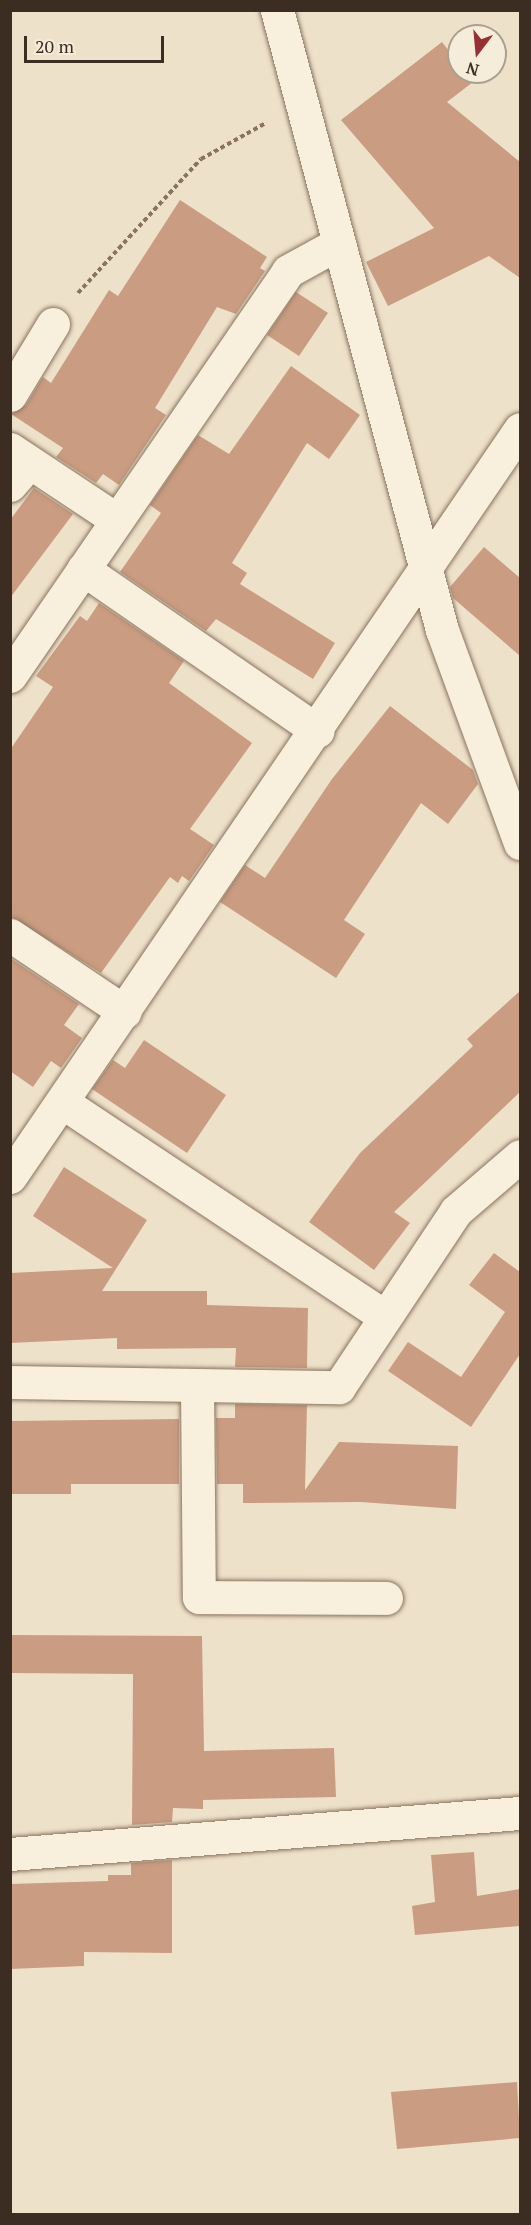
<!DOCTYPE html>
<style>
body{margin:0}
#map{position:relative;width:531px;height:2225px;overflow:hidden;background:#eee1ca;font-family:"PT Serif",serif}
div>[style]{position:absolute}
.building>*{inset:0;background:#ca9c81}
.path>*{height:4px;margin-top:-2px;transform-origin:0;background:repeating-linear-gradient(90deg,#8a745e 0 4.5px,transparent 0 7.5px)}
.roads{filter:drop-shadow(0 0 2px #8a745e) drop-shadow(0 0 2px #8a745e)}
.street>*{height:33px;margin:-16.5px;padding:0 16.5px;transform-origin:16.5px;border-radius:16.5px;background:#f8efdd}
.secondary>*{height:33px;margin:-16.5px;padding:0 16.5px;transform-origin:16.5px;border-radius:16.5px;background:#f8efdd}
span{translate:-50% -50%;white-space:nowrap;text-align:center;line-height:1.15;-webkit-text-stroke:4.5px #f5ecd9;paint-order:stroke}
.frame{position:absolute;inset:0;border:12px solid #3b2d21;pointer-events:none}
.north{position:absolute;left:447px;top:24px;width:60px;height:60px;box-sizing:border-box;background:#f5ecd9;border:2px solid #aba08f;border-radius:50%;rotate:196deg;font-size:16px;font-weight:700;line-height:24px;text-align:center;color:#3b2d21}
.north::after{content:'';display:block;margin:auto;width:21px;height:27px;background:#973035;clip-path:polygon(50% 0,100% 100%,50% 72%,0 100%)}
.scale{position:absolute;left:24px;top:36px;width:140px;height:27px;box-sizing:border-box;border:3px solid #3b2d21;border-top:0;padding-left:8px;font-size:18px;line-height:21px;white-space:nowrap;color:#3b2d21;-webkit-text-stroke:4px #f5ecd9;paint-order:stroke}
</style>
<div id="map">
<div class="building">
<i style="clip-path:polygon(442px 42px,459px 64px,459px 72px,465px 72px,473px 82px,447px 102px,520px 162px,520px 278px,489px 256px,388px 306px,366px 262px,434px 228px,341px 120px)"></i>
<i style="clip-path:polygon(180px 200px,267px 257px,260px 268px,265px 271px,236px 314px,217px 307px,155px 408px,166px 415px,119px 485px,103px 474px,96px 483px,56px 457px,63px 448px,11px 414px,26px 405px,43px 377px,51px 383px,109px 290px,118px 296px)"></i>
<i style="clip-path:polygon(296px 292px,328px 313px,299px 356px,267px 335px)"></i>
<i style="clip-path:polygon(291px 366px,360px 415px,329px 459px,307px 443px,232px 563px,247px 573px,240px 584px,335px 643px,313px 679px,216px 619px,206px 631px,120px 572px,161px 513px,150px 505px,198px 435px,229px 454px)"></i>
<i style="clip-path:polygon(34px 488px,73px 514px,10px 598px,10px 520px)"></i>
<i style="clip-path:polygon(484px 547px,520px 578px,520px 656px,453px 598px,450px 587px)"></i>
<i style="clip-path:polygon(99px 603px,184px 661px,169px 683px,252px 743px,190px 829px,214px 845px,189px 881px,182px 876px,178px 883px,170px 877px,101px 973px,10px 916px,10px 750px,53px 687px,36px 676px,80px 616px,87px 621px)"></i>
<i style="clip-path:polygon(390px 706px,473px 770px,478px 784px,448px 824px,421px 803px,344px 920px,365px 934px,336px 978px,220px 902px,245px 865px,265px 878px,332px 779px)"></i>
<i style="clip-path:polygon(10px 958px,79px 1004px,64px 1025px,82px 1038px,61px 1068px,51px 1061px,33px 1087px,10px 1071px)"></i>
<i style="clip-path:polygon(520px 991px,520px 1092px,394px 1212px,410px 1223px,374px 1270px,309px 1222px,360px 1153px,473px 1046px,467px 1039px)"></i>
<i style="clip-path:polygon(144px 1040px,226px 1095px,187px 1153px,92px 1089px,113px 1060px,125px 1068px)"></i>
<i style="clip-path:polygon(64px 1167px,147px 1220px,102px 1291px,207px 1291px,207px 1305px,308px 1308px,307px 1368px,235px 1367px,236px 1348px,117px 1349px,117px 1338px,10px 1343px,10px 1273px,113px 1268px,33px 1216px)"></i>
<i style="clip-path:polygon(494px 1253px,520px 1272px,520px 1354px,471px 1427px,388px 1371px,408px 1342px,461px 1377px,505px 1312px,469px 1285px)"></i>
<i style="clip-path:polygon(235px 1404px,307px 1405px,305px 1490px,339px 1442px,458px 1446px,456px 1509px,361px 1502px,243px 1503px,243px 1484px,217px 1484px,216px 1418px,235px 1418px)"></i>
<i style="clip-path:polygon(179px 1419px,179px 1484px,71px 1484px,71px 1494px,10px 1494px,10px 1421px)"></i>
<i style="clip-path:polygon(10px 1635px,202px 1636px,204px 1751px,334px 1748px,336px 1797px,203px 1800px,203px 1809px,173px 1808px,172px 1822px,132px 1825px,133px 1674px,10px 1673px)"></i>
<i style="clip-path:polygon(474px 1852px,477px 1896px,520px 1889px,520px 1926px,415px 1935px,412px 1906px,435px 1902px,431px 1855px)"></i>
<i style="clip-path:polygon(172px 1860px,172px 1953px,84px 1952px,84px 1966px,10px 1969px,10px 1884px,108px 1881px,108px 1875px,131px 1875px,131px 1863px)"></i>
<i style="clip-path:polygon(517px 2082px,520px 2138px,397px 2149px,391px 2092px)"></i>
</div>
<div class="path">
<i style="left:78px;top:293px;width:182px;rotate:-47.5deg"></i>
<i style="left:201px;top:159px;width:74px;rotate:-29deg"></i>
</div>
<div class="roads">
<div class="street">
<i style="left:277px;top:10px;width:642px;rotate:75.1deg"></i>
<i style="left:442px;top:630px;width:227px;rotate:69.9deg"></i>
<i style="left:10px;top:395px;width:83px;rotate:-58.8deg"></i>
<i style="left:10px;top:449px;width:128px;rotate:33.6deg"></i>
<i style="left:10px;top:485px;width:30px;rotate:-49deg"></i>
<i style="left:83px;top:569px;width:285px;rotate:34.6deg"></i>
<i style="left:10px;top:676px;width:491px;rotate:-55.5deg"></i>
<i style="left:288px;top:271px;width:58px;rotate:-28.8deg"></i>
<i style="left:10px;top:935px;width:138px;rotate:33.8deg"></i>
<i style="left:62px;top:1102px;width:387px;rotate:33.6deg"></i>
<i style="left:10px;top:1177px;width:905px;rotate:-55.71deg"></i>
<i style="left:10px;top:1382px;width:329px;rotate:0.9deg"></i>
<i style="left:339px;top:1387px;width:211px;rotate:-56.4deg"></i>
<i style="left:456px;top:1211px;width:84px;rotate:-40.7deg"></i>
<i style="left:197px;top:1385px;width:212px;rotate:89.5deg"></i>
<i style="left:199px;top:1597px;width:187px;rotate:0.3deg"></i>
</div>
<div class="secondary">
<i style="left:10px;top:1854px;width:512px;rotate:-4.6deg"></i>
</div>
</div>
<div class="frame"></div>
<div class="north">N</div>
<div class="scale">20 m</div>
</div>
